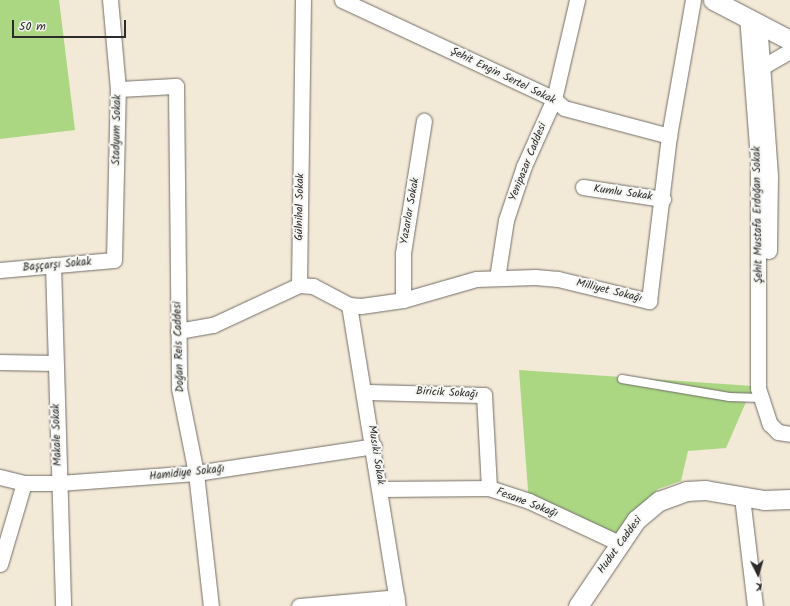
<!DOCTYPE html>
<meta charset="utf-8">
<style>
body{margin:0}
#map{position:relative;width:790px;height:606px;overflow:hidden;background:#f3e9d7;font-family:Kalam,sans-serif}
div>[style]{position:absolute}
.green>*{inset:0;background:#abd783}
.roads{filter:drop-shadow(0 0 1px #716e67) drop-shadow(0 0 1px #716e67)}
.service>*{height:8px;margin:-4px;padding:0 4px;transform-origin:4px;border-radius:4px;background:#fff}
.minor>*{height:15px;margin:-7.5px;padding:0 7.5px;transform-origin:7.5px;border-radius:7.5px;background:#fff}
.tertiary>*{height:19px;margin:-9.5px;padding:0 9.5px;transform-origin:9.5px;border-radius:9.5px;background:#fff}
span{translate:-50% -50%;white-space:nowrap;text-align:center;line-height:1.15;-webkit-text-stroke:4px #f6f6f2;paint-order:stroke}
.street-label{font-size:11px;color:#2b2b2b}
.north{position:absolute;left:738px;top:554px;width:40px;height:40px;-webkit-text-stroke:3px #f6f6f2;paint-order:stroke;rotate:175deg;font-size:11px;font-weight:700;line-height:16px;text-align:center;color:#2b2b2b}
.north::after{content:'';display:block;margin:auto;width:14px;height:18px;background:#2b2b2b;clip-path:polygon(50% 0,100% 100%,50% 72%,0 100%)}
.scale{position:absolute;left:12px;top:20px;width:114px;height:18px;box-sizing:border-box;border:2px solid #2b2b2b;border-top:0;padding-left:5px;font-size:12px;line-height:14px;white-space:nowrap;color:#2b2b2b;-webkit-text-stroke:3px #f6f6f2;paint-order:stroke}
</style>
<div id="map">
<div class="green">
<i style="clip-path:polygon(0 0,59px 0,75px 130px,0 139px)"></i>
<i style="clip-path:polygon(519px 370px,753px 386px,726px 448px,688px 451px,681px 481px,658px 489px,614px 538px,529px 504px)"></i>
</div>
<div class="roads">
<div class="service">
<i style="left:622px;top:379px;width:109px;rotate:9.5deg"></i>
<i style="left:729px;top:397px;width:32px;rotate:2deg"></i>
</div>
<div class="minor">
<i style="left:342px;top:0;width:234px;rotate:25deg"></i>
<i style="left:554px;top:99px;width:13px;rotate:42deg"></i>
<i style="left:564px;top:108px;width:109px;rotate:14.9deg"></i>
<i style="left:747px;top:16px;width:142px;rotate:85.6deg"></i>
<i style="left:758px;top:158px;width:230px;rotate:90deg"></i>
<i style="left:758px;top:388px;width:38px;rotate:72deg"></i>
<i style="left:770px;top:424px;width:11px;rotate:45deg"></i>
<i style="left:778px;top:432px;width:12px;rotate:9deg"></i>
<i style="left:759px;top:22px;width:155px;rotate:85.9deg"></i>
<i style="left:770px;top:177px;width:74px;rotate:90.8deg"></i>
<i style="left:762px;top:67px;width:32px;rotate:-30deg"></i>
<i style="left:118px;top:89px;width:58px;rotate:-3deg"></i>
<i style="left:176px;top:86px;width:302px;rotate:89.4deg"></i>
<i style="left:179px;top:388px;width:87px;rotate:78.7deg"></i>
<i style="left:196px;top:473px;width:134px;rotate:83.6deg"></i>
<i style="left:583px;top:187px;width:81px;rotate:8.5deg"></i>
<i style="left:53px;top:265px;width:341px;rotate:88.3deg"></i>
<i style="left:0;top:270px;width:114px;rotate:-5deg"></i>
<i style="left:114px;top:260px;width:171px;rotate:-88.7deg"></i>
<i style="left:118px;top:89px;width:89px;rotate:-95.1deg"></i>
<i style="left:497px;top:278px;width:59px;rotate:-81.2deg"></i>
<i style="left:506px;top:220px;width:57px;rotate:-71.6deg"></i>
<i style="left:524px;top:166px;width:73px;rotate:-65.9deg"></i>
<i style="left:554px;top:99px;width:102px;rotate:-76.9deg"></i>
<i style="left:299px;top:285px;width:14px;rotate:4deg"></i>
<i style="left:313px;top:286px;width:41px;rotate:27.8deg"></i>
<i style="left:349px;top:305px;width:12px;rotate:5deg"></i>
<i style="left:361px;top:306px;width:42px;rotate:-8.1deg"></i>
<i style="left:403px;top:300px;width:76px;rotate:-16deg"></i>
<i style="left:476px;top:279px;width:59px;rotate:-1.9deg"></i>
<i style="left:535px;top:277px;width:23px;rotate:5deg"></i>
<i style="left:558px;top:279px;width:94px;rotate:13.6deg"></i>
<i style="left:649px;top:301px;width:166px;rotate:-83.1deg"></i>
<i style="left:669px;top:136px;width:138px;rotate:-80deg"></i>
<i style="left:403px;top:300px;width:47px;rotate:-90deg"></i>
<i style="left:403px;top:253px;width:134px;rotate:-81deg"></i>
<i style="left:349px;top:305px;width:305px;rotate:80.8deg"></i>
<i style="left:178px;top:331px;width:36px;rotate:-10deg"></i>
<i style="left:213px;top:325px;width:95px;rotate:-24.9deg"></i>
<i style="left:299px;top:285px;width:285px;rotate:-89.2deg"></i>
<i style="left:0;top:362px;width:54px;rotate:1.1deg"></i>
<i style="left:366px;top:392px;width:118px;rotate:1.5deg"></i>
<i style="left:484px;top:395px;width:93px;rotate:86.9deg"></i>
<i style="left:0;top:477px;width:25px;rotate:14deg"></i>
<i style="left:24px;top:483px;width:35px"></i>
<i style="left:59px;top:483px;width:137px;rotate:-4.2deg"></i>
<i style="left:196px;top:473px;width:180px;rotate:-8.6deg"></i>
<i style="left:381px;top:489px;width:108px;rotate:-0.5deg"></i>
<i style="left:489px;top:488px;width:42px;rotate:18deg"></i>
<i style="left:529px;top:501px;width:99px;rotate:25deg"></i>
<i style="left:742px;top:497px;width:110px;rotate:83.2deg"></i>
<i style="left:0;top:564px;width:84px;rotate:-73.5deg"></i>
<i style="left:299px;top:606px;width:98px;rotate:-5.2deg"></i>
</div>
<div class="tertiary">
<i style="left:713px;top:0;width:87px;rotate:27.5deg"></i>
<i style="left:578px;top:606px;width:104px;rotate:-56deg"></i>
<i style="left:636px;top:520px;width:30px;rotate:-40deg"></i>
<i style="left:659px;top:501px;width:29px;rotate:-20deg"></i>
<i style="left:686px;top:491px;width:19px;rotate:-3deg"></i>
<i style="left:705px;top:490px;width:60px;rotate:9.6deg"></i>
<i style="left:764px;top:500px;width:26px;rotate:-2deg"></i>
</div>
</div>
<div class="street-label">
<span style="left:503px;top:76px;rotate:26deg">Şehit Engin Sertel Sokak</span>
<span style="left:117px;top:130px;rotate:-89deg">Stadyum Sokak</span>
<span style="left:528px;top:162px;rotate:-68deg">Yenipazar Caddesi</span>
<span style="left:623px;top:193px;rotate:8deg">Kumlu Sokak</span>
<span style="left:300px;top:207px;rotate:-89deg">Gülnihal Sokak</span>
<span style="left:410px;top:211px;rotate:-80deg">Yazarlar Sokak</span>
<span style="left:758px;top:215px;rotate:-91deg">Şehit Mustafa Erdoğan Sokak</span>
<span style="left:57px;top:265px;rotate:-5deg">Başçarşı Sokak</span>
<span style="left:609px;top:291px;rotate:14deg">Milliyet Sokağı</span>
<span style="left:179px;top:347px;rotate:-92deg">Doğan Reis Caddesi</span>
<span style="left:447px;top:393px;rotate:3deg">Biricik Sokağı</span>
<span style="left:57px;top:435px;rotate:-92deg">Makale Sokak</span>
<span style="left:376px;top:455px;rotate:81deg">Musıki Sokak</span>
<span style="left:187px;top:473px;rotate:-6deg">Hamidiye Sokağı</span>
<span style="left:527px;top:503px;rotate:21deg">Fesane Sokağı</span>
<span style="left:620px;top:545px;rotate:-54deg">Hudut Caddesi</span>
</div>
<div class="north">K</div>
<div class="scale">50 m</div>
</div>
